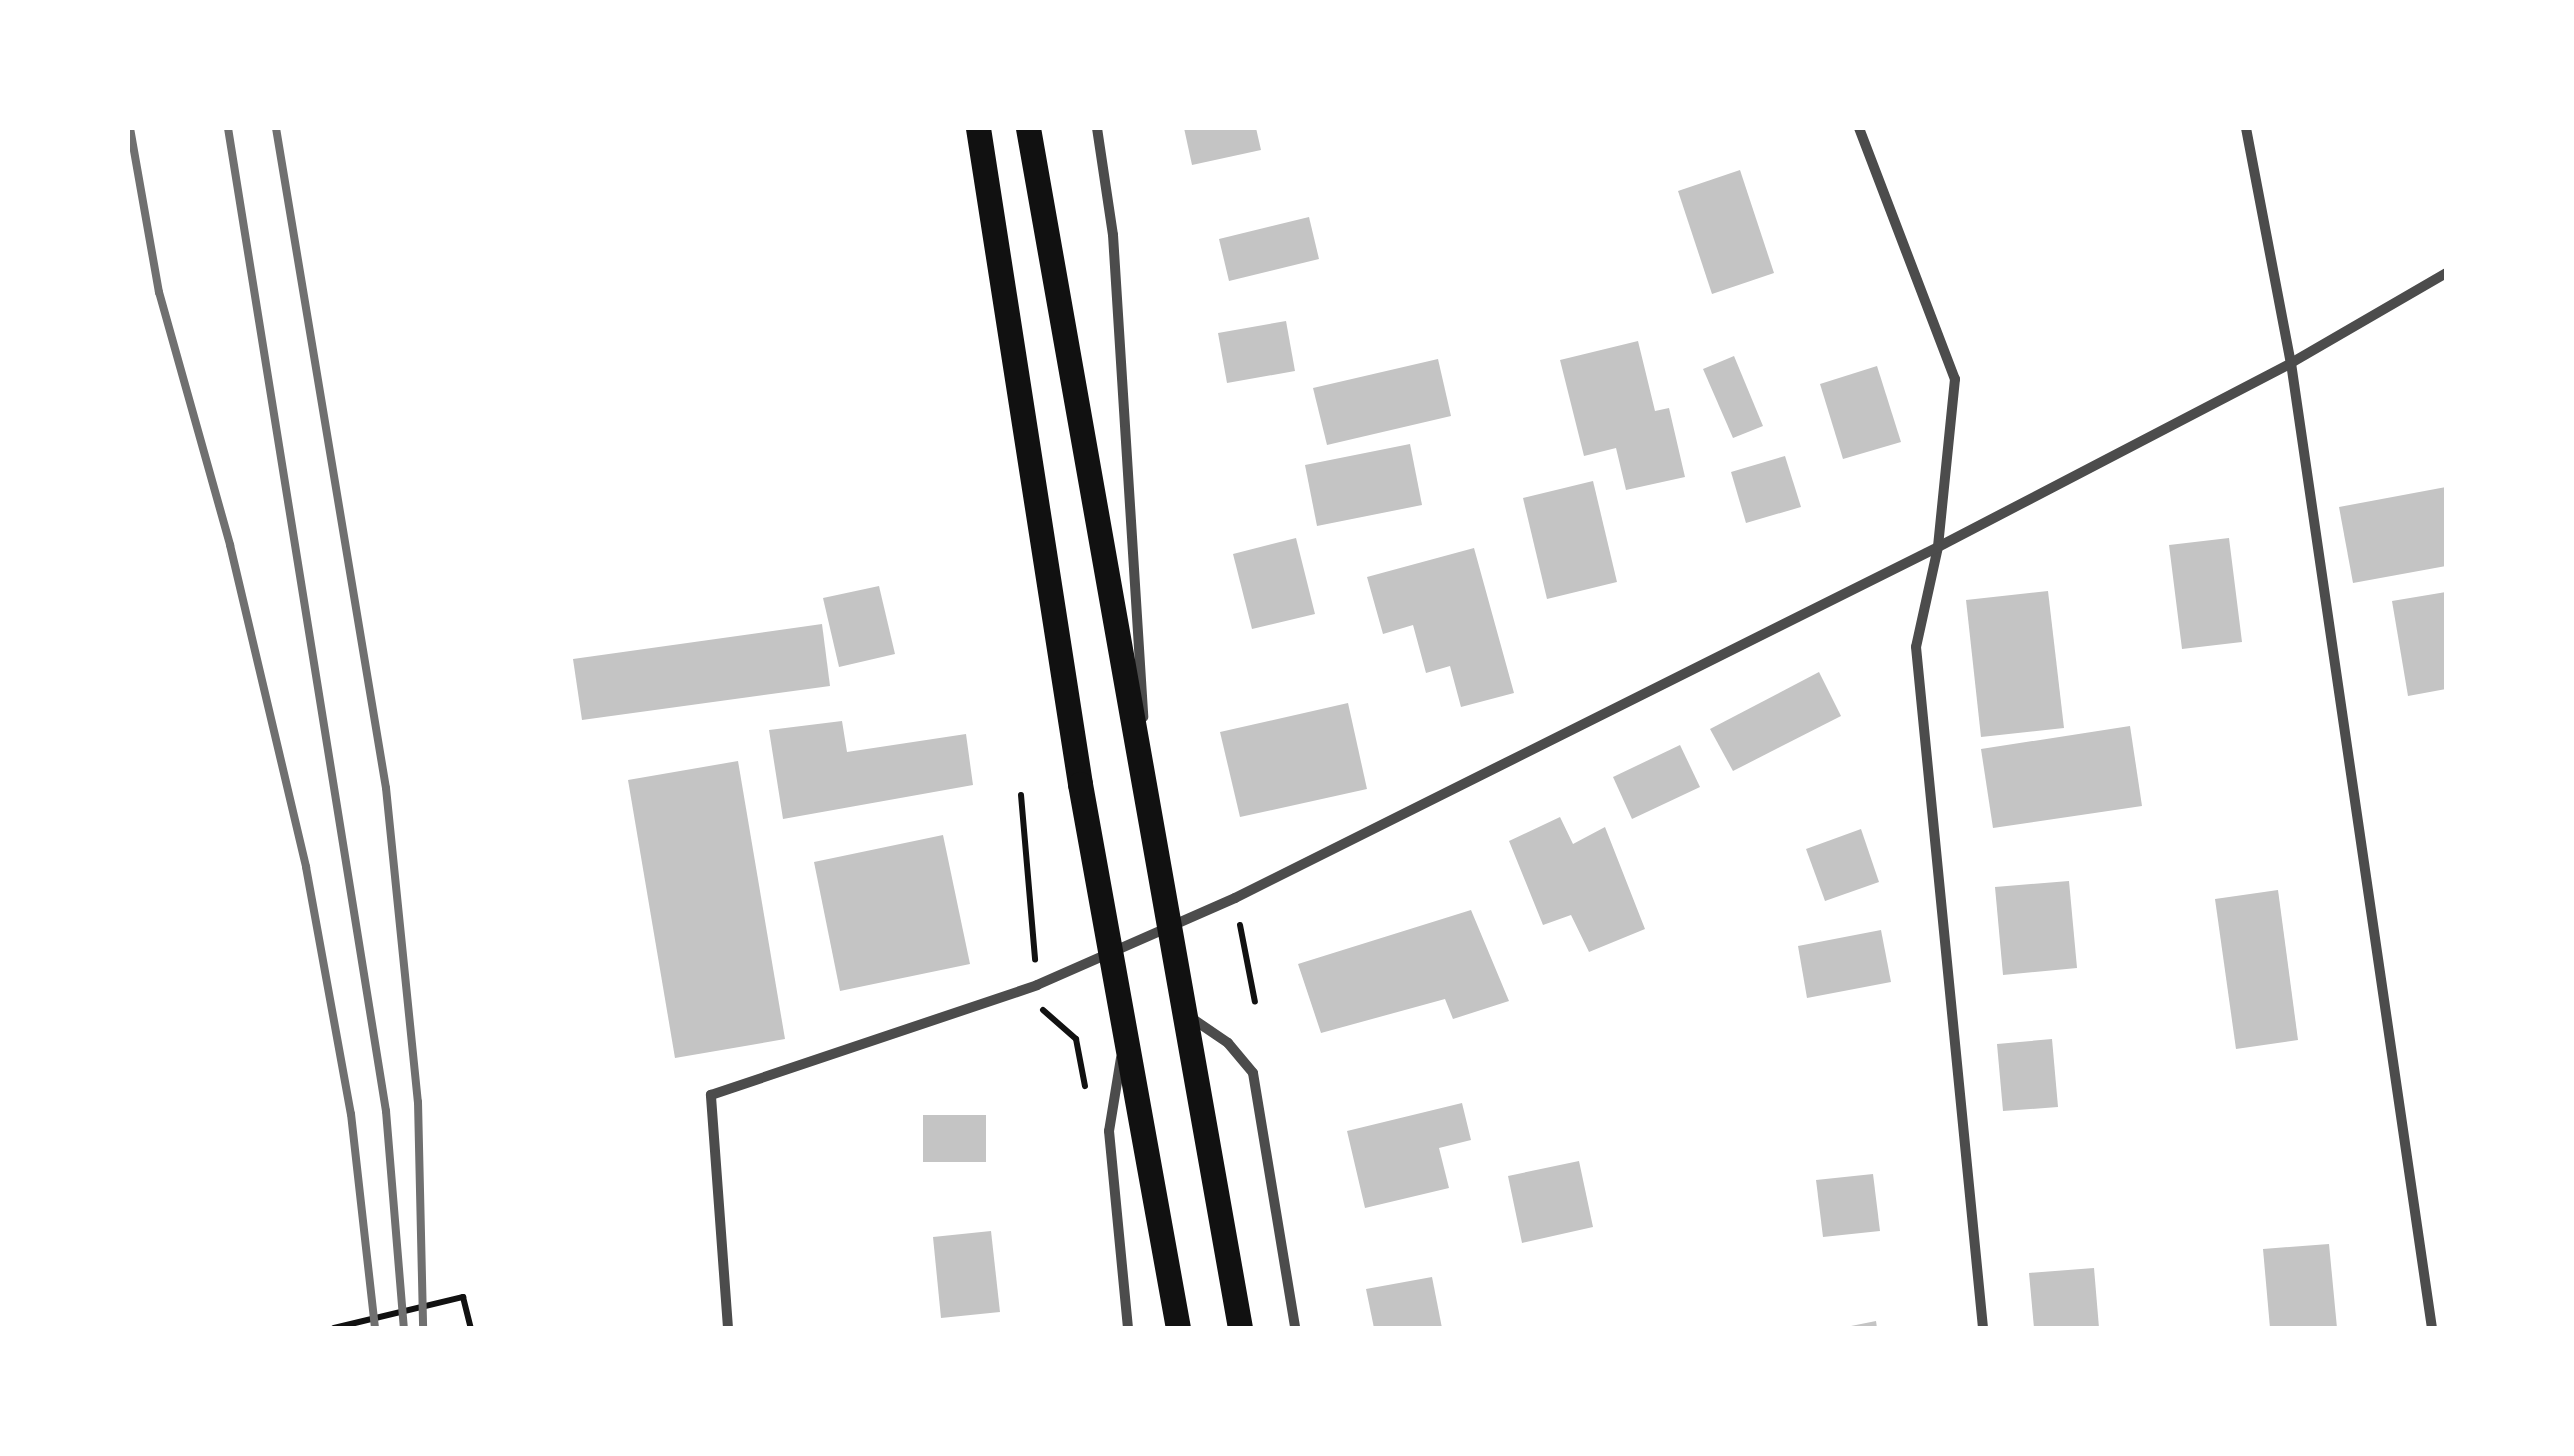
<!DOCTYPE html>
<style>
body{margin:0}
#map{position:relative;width:2574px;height:1456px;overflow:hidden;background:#fff;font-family:Raleway,sans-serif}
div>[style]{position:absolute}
.building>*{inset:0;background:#c4c4c4}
.path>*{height:6px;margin:-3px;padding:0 3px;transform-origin:3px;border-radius:3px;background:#111}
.minor>*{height:10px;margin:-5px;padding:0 5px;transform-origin:5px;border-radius:5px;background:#4c4c4c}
.primary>*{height:25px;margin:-12.5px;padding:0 12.5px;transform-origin:12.5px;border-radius:12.5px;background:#111}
.rail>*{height:8px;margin:-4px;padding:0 4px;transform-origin:4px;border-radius:4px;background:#707070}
span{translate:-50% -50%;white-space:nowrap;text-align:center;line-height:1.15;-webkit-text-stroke:10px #fff;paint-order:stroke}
.frame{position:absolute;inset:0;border:130px solid #fff;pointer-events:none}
</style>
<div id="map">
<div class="building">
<i style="clip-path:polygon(1184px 128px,1256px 128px,1261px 150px,1192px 165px)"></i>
<i style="clip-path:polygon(1740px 170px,1774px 273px,1712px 294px,1678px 191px)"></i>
<i style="clip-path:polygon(1309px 217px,1319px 259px,1229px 281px,1219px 239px)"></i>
<i style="clip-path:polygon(1286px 321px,1295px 371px,1227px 383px,1218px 333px)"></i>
<i style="clip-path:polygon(1638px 341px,1655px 411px,1669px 408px,1685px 477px,1626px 490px,1616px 448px,1584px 456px,1560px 360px)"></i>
<i style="clip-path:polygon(1734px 356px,1763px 426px,1733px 438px,1703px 369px)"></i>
<i style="clip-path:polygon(1438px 359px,1451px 416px,1327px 445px,1313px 388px)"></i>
<i style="clip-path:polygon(1877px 366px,1901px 442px,1843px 459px,1820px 384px)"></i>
<i style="clip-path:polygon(1410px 444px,1422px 505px,1317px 526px,1305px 465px)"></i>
<i style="clip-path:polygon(1785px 456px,1801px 507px,1746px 523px,1731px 472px)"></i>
<i style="clip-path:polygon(1593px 481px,1617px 582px,1547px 599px,1523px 498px)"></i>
<i style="clip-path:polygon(2446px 487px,2446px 566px,2353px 583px,2339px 507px)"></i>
<i style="clip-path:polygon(1296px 538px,1315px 614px,1252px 629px,1233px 554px)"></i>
<i style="clip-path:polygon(2229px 538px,2242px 642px,2182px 649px,2169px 545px)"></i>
<i style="clip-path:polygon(1474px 548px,1514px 693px,1461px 707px,1450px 666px,1426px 673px,1413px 625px,1383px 634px,1367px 577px)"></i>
<i style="clip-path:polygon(879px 586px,895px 654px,839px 667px,823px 598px)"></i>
<i style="clip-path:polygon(2048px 591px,2064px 728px,1981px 737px,1966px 600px)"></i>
<i style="clip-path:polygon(2446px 592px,2446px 689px,2408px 696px,2392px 601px)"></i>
<i style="clip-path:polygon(822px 624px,830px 686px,582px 720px,573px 659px)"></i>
<i style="clip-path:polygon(1819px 672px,1841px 716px,1733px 771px,1710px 729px)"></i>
<i style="clip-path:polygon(1348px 703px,1367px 789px,1240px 817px,1220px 732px)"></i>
<i style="clip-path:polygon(842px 721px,847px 752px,966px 734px,973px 785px,783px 819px,769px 730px)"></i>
<i style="clip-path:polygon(2130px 726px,2142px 806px,1993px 828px,1981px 749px)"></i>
<i style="clip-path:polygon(1680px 745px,1700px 787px,1632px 819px,1613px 777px)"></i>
<i style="clip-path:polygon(738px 761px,785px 1039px,675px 1058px,628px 780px)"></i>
<i style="clip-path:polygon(1560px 817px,1573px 844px,1605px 827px,1645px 929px,1589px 952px,1571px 915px,1543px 925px,1509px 841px)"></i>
<i style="clip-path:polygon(1861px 829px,1879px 882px,1825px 901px,1806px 849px)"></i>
<i style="clip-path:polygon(943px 835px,970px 964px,840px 991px,814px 862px)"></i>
<i style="clip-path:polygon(2069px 881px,2077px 968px,2003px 975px,1995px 887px)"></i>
<i style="clip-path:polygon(2278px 890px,2298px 1040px,2236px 1049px,2215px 899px)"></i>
<i style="clip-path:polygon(1471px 910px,1509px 1001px,1453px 1019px,1445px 999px,1321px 1033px,1298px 964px)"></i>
<i style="clip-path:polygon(1881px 930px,1891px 982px,1807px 998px,1798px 946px)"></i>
<i style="clip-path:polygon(2052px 1039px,2058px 1107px,2003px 1111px,1997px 1044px)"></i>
<i style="clip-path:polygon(1462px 1103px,1471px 1140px,1439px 1148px,1449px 1188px,1365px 1208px,1347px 1131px)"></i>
<i style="clip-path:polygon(923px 1115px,986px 1115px,986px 1162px,923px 1162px)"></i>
<i style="clip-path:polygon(1579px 1161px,1593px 1227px,1522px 1243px,1508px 1176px)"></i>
<i style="clip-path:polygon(1873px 1174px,1880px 1231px,1823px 1237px,1816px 1180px)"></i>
<i style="clip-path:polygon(991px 1231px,1000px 1312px,941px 1318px,933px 1237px)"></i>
<i style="clip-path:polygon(2329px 1244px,2337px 1328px,2270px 1328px,2263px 1249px)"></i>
<i style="clip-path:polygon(2094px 1268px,2099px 1328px,2034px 1328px,2029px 1273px)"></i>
<i style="clip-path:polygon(1432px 1277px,1442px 1328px,1374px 1328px,1366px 1289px)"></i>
<i style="clip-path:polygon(1876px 1321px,1877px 1328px,1846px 1328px,1846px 1327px)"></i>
</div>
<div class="path">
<i style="left:1021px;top:795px;width:165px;rotate:85.1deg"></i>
<i style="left:1240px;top:925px;width:78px;rotate:79deg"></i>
<i style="left:1043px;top:1010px;width:44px;rotate:41.3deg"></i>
<i style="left:1076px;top:1039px;width:48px;rotate:79.2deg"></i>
<i style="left:334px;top:1328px;width:133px;rotate:-13.5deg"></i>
<i style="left:463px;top:1297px;width:32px;rotate:76deg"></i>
</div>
<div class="minor">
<i style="left:1097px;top:128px;width:108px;rotate:81.5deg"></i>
<i style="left:1113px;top:235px;width:483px;rotate:86.4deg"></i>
<i style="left:1859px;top:128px;width:269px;rotate:69.1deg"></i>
<i style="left:1955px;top:379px;width:169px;rotate:95.8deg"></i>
<i style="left:1938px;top:547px;width:102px;rotate:102.4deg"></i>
<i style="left:1916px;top:647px;width:684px;rotate:84.38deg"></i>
<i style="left:2246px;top:128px;width:239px;rotate:79.2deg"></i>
<i style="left:2291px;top:363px;width:975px;rotate:81.69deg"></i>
<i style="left:1190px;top:1017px;width:46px;rotate:34.4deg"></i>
<i style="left:1228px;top:1043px;width:39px;rotate:50deg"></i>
<i style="left:1253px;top:1073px;width:258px;rotate:80.6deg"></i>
<i style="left:1121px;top:1058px;width:74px;rotate:99.3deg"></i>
<i style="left:1109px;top:1131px;width:198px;rotate:84.5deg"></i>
<i style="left:728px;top:1328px;width:234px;rotate:-94.2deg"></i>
<i style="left:711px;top:1095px;width:344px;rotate:-18.6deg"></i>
<i style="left:1037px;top:985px;width:216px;rotate:-23.7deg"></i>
<i style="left:1235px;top:898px;width:786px;rotate:-26.53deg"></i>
<i style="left:1938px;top:547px;width:398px;rotate:-27.5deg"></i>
<i style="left:2291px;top:363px;width:179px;rotate:-30.1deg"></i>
</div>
<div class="primary">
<i style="left:978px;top:128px;width:664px;rotate:81.16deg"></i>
<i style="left:1080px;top:784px;width:553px;rotate:79.79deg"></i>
<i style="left:1028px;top:128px;width:1219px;rotate:79.98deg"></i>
</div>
<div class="rail">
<i style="left:130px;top:128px;width:167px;rotate:80deg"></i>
<i style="left:159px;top:292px;width:263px;rotate:74.3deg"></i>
<i style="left:230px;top:545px;width:331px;rotate:76.7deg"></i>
<i style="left:306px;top:867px;width:251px;rotate:79.7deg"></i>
<i style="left:351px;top:1114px;width:215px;rotate:83.6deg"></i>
<i style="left:228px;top:128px;width:996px;rotate:80.87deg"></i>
<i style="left:386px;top:1111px;width:218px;rotate:85.3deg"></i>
<i style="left:276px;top:128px;width:669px;rotate:80.54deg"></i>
<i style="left:386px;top:788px;width:316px;rotate:84.2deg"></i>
<i style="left:418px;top:1102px;width:226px;rotate:88.7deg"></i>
</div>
<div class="frame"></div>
</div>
